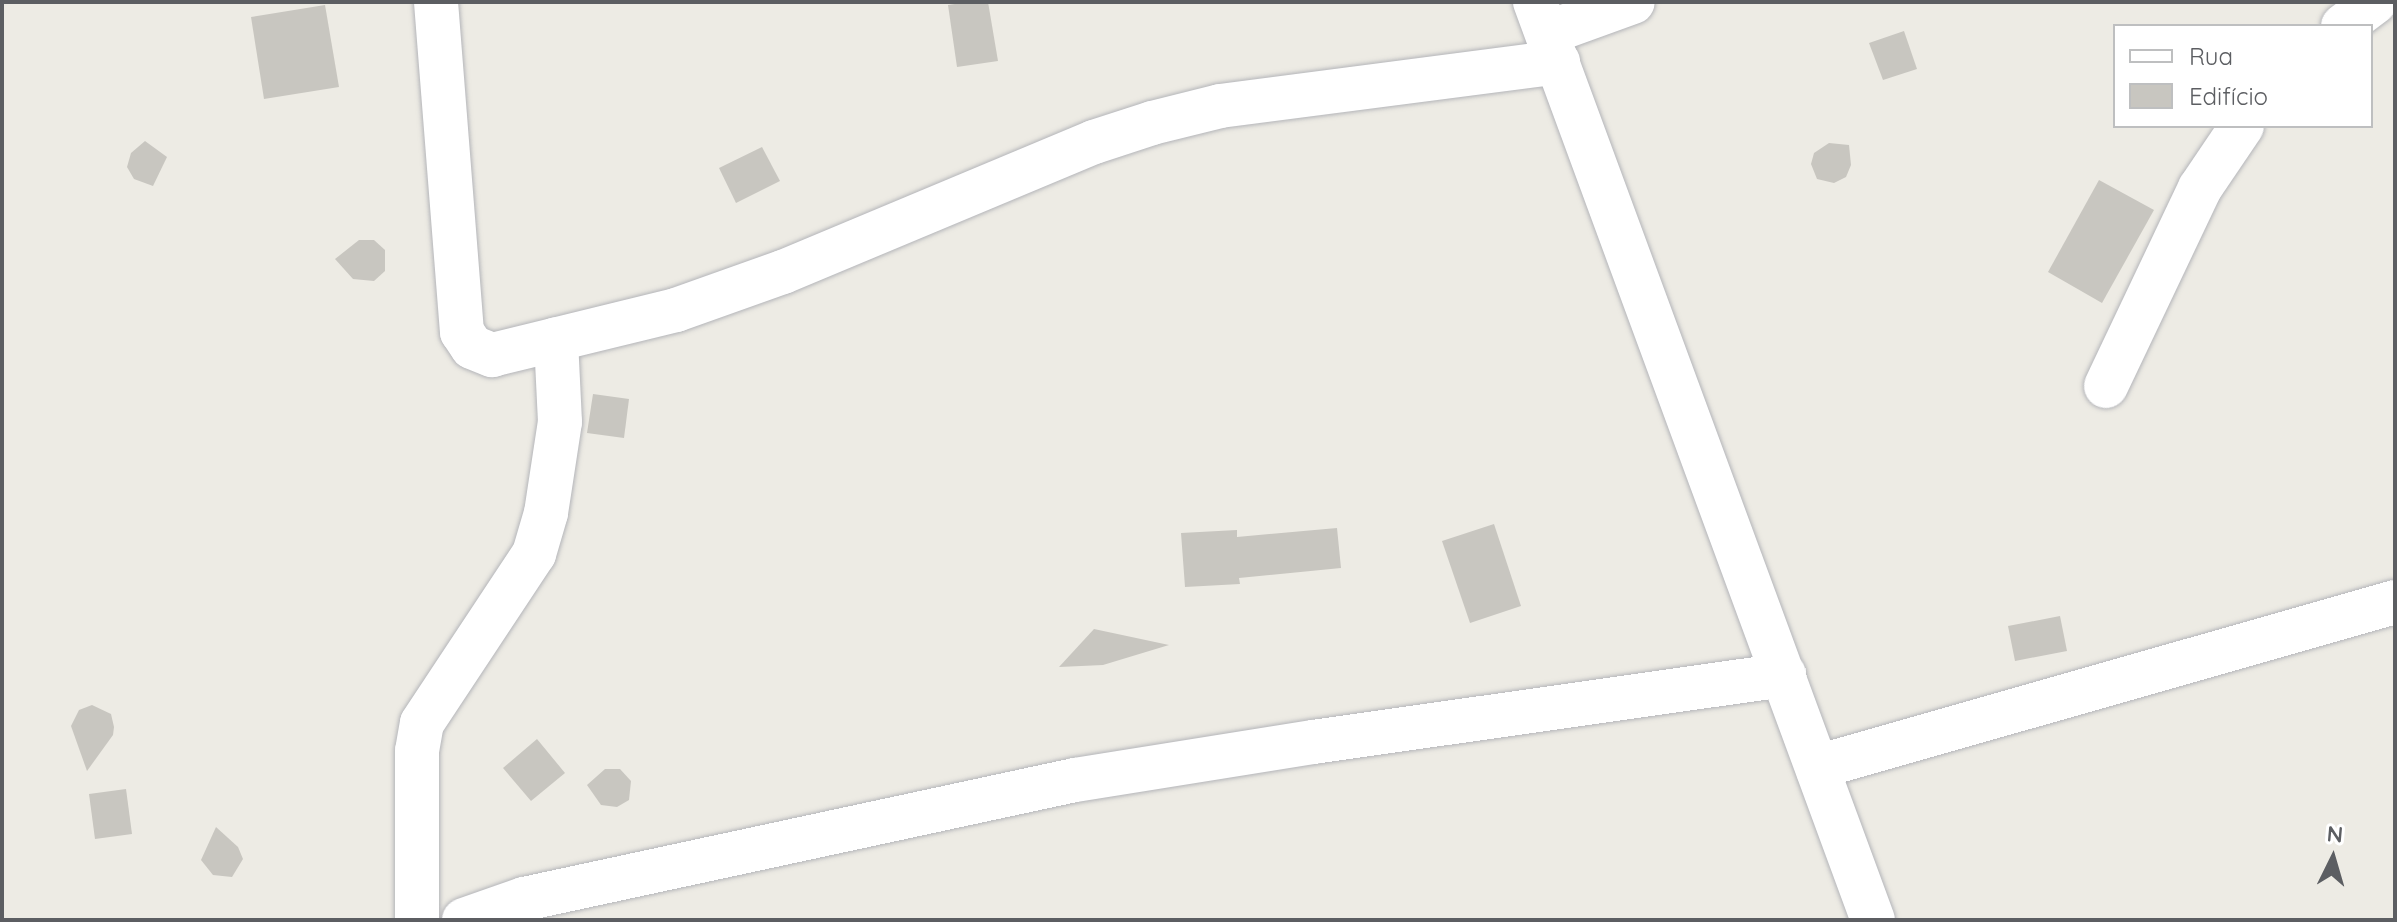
<!DOCTYPE html>
<meta charset="utf-8">
<style>
body{margin:0}
#map{position:relative;width:2397px;height:922px;overflow:hidden;background:#edebe4;font-family:Quicksand,sans-serif}
div>[style]{position:absolute}
.building>*{inset:0;background:#c8c6c0}
.roads{filter:drop-shadow(0 0 2px #b4b5b9) drop-shadow(0 0 2px #b4b5b9)}
.minor>*{height:44px;margin:-22px;padding:0 22px;transform-origin:22px;border-radius:22px;background:#fff}
span{translate:-50% -50%;white-space:nowrap;text-align:center;line-height:1.15;-webkit-text-stroke:6px #fff;paint-order:stroke}
.frame{position:absolute;inset:0;border:4px solid #5c5e62;pointer-events:none}
.legend{position:absolute;left:2113px;top:24px;width:260px;height:104px;box-sizing:border-box;background:#fff;border:2px solid #bebfc0;margin:0;padding:10px 14px;list-style:none;font-size:24px;color:#5c5e62}
.legend li{display:flex;align-items:center;gap:16px;height:40px}
.legend b{width:40px;border:2px solid #bebfc0}
.north{position:absolute;left:2293px;top:818px;width:80px;height:80px;-webkit-text-stroke:6px #fff;paint-order:stroke;rotate:5deg;font-size:22px;font-weight:700;line-height:32px;text-align:center;color:#5c5e62}
.north::after{content:'';display:block;margin:auto;width:28px;height:36px;background:#5c5e62;clip-path:polygon(50% 0,100% 100%,50% 72%,0 100%)}
</style>
<div id="map">
<div class="building">
<i style="clip-path:polygon(968px 2px,988px 2px,998px 61px,957px 67px,948px 5px)"></i>
<i style="clip-path:polygon(325px 5px,339px 87px,264px 99px,251px 17px)"></i>
<i style="clip-path:polygon(1904px 31px,1917px 69px,1883px 80px,1869px 43px)"></i>
<i style="clip-path:polygon(145px 141px,167px 157px,153px 186px,134px 179px,127px 167px,131px 153px)"></i>
<i style="clip-path:polygon(1829px 143px,1849px 145px,1851px 165px,1846px 177px,1834px 183px,1817px 179px,1811px 164px,1814px 153px)"></i>
<i style="clip-path:polygon(762px 147px,780px 181px,736px 203px,719px 168px)"></i>
<i style="clip-path:polygon(2099px 180px,2154px 210px,2102px 303px,2048px 272px)"></i>
<i style="clip-path:polygon(359px 240px,374px 240px,385px 250px,385px 271px,374px 281px,353px 279px,335px 259px)"></i>
<i style="clip-path:polygon(593px 394px,629px 399px,624px 438px,587px 433px)"></i>
<i style="clip-path:polygon(1494px 524px,1521px 606px,1470px 623px,1442px 541px)"></i>
<i style="clip-path:polygon(1337px 528px,1341px 568px,1239px 578px,1240px 584px,1185px 587px,1181px 533px,1237px 530px,1237px 537px)"></i>
<i style="clip-path:polygon(2060px 616px,2067px 651px,2015px 661px,2008px 626px)"></i>
<i style="clip-path:polygon(1094px 629px,1169px 645px,1103px 665px,1059px 667px)"></i>
<i style="clip-path:polygon(92px 705px,111px 714px,114px 727px,113px 735px,87px 771px,71px 726px,79px 710px)"></i>
<i style="clip-path:polygon(537px 739px,565px 773px,531px 801px,503px 768px)"></i>
<i style="clip-path:polygon(605px 769px,620px 769px,631px 781px,629px 800px,617px 807px,601px 805px,587px 785px)"></i>
<i style="clip-path:polygon(126px 789px,132px 834px,95px 839px,89px 794px)"></i>
<i style="clip-path:polygon(216px 827px,238px 847px,243px 859px,232px 877px,213px 875px,201px 860px)"></i>
</div>
<div class="roads">
<div class="minor">
<i style="left:436px;top:2px;width:331px;rotate:85.5deg"></i>
<i style="left:462px;top:332px;width:18px;rotate:56deg"></i>
<i style="left:472px;top:347px;width:22px;rotate:22deg"></i>
<i style="left:492px;top:355px;width:189px;rotate:-13.7deg"></i>
<i style="left:676px;top:310px;width:114px;rotate:-19.6deg"></i>
<i style="left:783px;top:272px;width:337px;rotate:-22.7deg"></i>
<i style="left:1094px;top:142px;width:61px;rotate:-18.1deg"></i>
<i style="left:1152px;top:123px;width:70px;rotate:-14deg"></i>
<i style="left:1220px;top:106px;width:341px;rotate:-7.4deg"></i>
<i style="left:1535px;top:2px;width:978px;rotate:69.79deg"></i>
<i style="left:2343px;top:26px;width:40px;rotate:-37deg"></i>
<i style="left:1547px;top:33px;width:91px;rotate:-19.8deg"></i>
<i style="left:2106px;top:386px;width:219px;rotate:-64.6deg"></i>
<i style="left:2200px;top:188px;width:75px;rotate:-55.9deg"></i>
<i style="left:1817px;top:767px;width:601px;rotate:-15.93deg"></i>
<i style="left:417px;top:920px;width:169px;rotate:-90deg"></i>
<i style="left:417px;top:751px;width:28px;rotate:-80deg"></i>
<i style="left:422px;top:723px;width:203px;rotate:-56.5deg"></i>
<i style="left:534px;top:554px;width:43px;rotate:-73.7deg"></i>
<i style="left:546px;top:513px;width:92px;rotate:-81.3deg"></i>
<i style="left:560px;top:422px;width:83px;rotate:-92.8deg"></i>
<i style="left:464px;top:920px;width:64px;rotate:-19.3deg"></i>
<i style="left:524px;top:899px;width:564px;rotate:-12.19deg"></i>
<i style="left:1075px;top:780px;width:241px;rotate:-9.1deg"></i>
<i style="left:1313px;top:742px;width:476px;rotate:-8.1deg"></i>
</div>
</div>
<div class="frame"></div>
<ul class="legend">
<li><b style="height:10px;background:#fff"></b>Rua</li>
<li><b style="height:22px;background:#c8c6c0"></b>Edifício</li>
</ul>
<div class="north">N</div>
</div>
